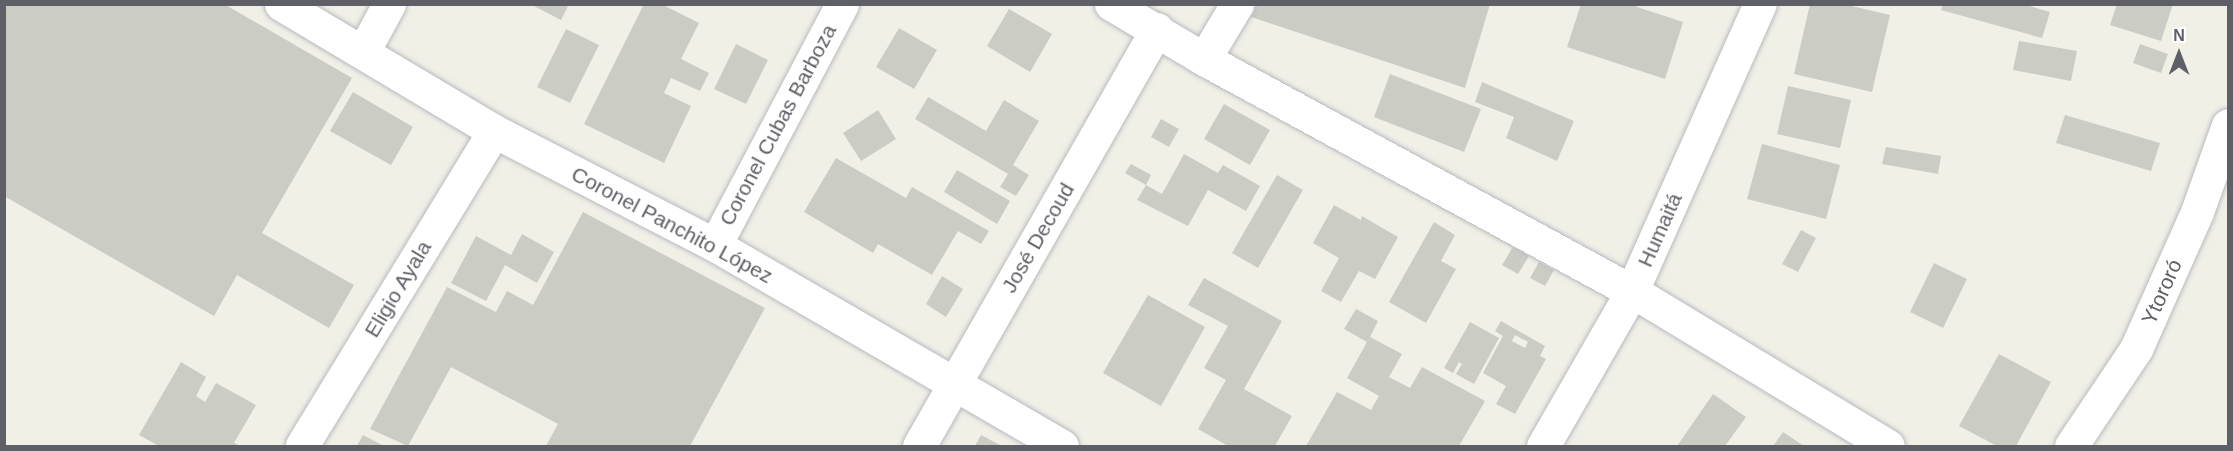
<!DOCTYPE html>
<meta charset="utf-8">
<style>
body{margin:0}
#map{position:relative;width:2233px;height:451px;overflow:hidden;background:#f0f0e7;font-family:Helvetica,sans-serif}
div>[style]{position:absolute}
.building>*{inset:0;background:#cbccc3}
.roads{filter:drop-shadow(0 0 2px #b9b9c0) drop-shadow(0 0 2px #b9b9c0)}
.street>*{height:33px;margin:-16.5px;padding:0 16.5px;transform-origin:16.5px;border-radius:16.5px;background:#fff}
.secondary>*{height:33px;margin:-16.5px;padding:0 16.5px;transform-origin:16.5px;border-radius:16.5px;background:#fff}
span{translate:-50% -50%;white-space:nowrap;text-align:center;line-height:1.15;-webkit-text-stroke:5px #fff;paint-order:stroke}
.street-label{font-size:21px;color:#5e5f67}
.frame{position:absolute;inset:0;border:6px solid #5e5f67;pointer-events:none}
.north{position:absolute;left:2149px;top:24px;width:60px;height:60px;-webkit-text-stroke:4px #fff;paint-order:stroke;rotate:0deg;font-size:16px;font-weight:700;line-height:24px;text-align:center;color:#5e5f67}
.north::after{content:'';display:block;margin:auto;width:21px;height:27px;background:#5e5f67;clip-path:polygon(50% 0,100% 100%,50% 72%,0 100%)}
</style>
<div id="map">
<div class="building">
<i style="clip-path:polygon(4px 4px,224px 4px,352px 78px,262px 233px,354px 285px,329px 328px,237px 275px,214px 316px,4px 196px)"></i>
<i style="clip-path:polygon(530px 4px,569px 4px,561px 20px)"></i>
<i style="clip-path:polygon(644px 4px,661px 4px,699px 23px,681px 59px,709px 73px,700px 91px,671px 78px,664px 93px,691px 106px,664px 163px,584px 124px)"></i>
<i style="clip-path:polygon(1257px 4px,1490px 4px,1465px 88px,1251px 17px)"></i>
<i style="clip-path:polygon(1581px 4px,1628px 4px,1683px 22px,1665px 79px,1567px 47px)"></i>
<i style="clip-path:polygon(1810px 4px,1843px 4px,1890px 15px,1872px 92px,1794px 74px)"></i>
<i style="clip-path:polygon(1943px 4px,2023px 4px,2050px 12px,2042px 38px,1941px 10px)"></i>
<i style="clip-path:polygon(2117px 4px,2173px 4px,2161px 41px,2110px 25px)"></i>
<i style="clip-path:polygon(1009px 9px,1052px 34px,1030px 72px,987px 46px)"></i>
<i style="clip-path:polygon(899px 28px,937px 50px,914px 89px,876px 67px)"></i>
<i style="clip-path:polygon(566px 29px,599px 45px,570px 103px,537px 87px)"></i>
<i style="clip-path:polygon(2019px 41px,2077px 51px,2071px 81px,2013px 70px)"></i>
<i style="clip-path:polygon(736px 44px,768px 60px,746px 104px,714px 89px)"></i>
<i style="clip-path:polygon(2140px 44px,2168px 54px,2161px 73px,2133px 63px)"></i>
<i style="clip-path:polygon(1390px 74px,1481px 109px,1464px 152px,1374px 117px)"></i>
<i style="clip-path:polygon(1482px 82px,1574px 121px,1557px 161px,1506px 138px,1514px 117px,1475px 102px)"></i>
<i style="clip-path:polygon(1788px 86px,1851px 100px,1840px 148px,1777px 134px)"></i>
<i style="clip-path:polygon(353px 92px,413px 127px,391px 165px,330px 131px)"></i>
<i style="clip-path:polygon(928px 97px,986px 131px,1004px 100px,1039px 121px,1013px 165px,1029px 175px,1016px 196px,1000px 187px,1008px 174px,915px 119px)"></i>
<i style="clip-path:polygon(1224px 104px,1270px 130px,1250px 165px,1204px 139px)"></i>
<i style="clip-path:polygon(878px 110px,896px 139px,861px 161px,843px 133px)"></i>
<i style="clip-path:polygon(2065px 115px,2160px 143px,2151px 171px,2056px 143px)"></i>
<i style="clip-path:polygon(1161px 119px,1179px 129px,1169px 147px,1151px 137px)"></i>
<i style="clip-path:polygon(1762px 144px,1840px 165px,1826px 219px,1747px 199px)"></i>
<i style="clip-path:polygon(1886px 147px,1941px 156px,1938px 174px,1882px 164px)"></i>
<i style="clip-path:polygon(1184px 154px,1218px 173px,1223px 165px,1260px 186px,1246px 211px,1208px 190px,1188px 226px,1137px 200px,1146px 185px,1162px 194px)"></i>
<i style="clip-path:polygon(836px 158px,906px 198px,912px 187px,989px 231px,981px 244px,958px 231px,932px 275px,878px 244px,873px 253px,804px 212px)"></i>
<i style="clip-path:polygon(1131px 164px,1151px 175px,1146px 185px,1125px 173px)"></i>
<i style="clip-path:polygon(957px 170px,1010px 201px,997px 224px,944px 192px)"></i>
<i style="clip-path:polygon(1277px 175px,1303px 190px,1258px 268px,1232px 253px)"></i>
<i style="clip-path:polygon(1334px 205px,1361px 220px,1362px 216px,1398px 237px,1375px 279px,1359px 271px,1341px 302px,1321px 291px,1339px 258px,1313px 243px)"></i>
<i style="clip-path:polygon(583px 212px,765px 308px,690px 446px,546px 446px,558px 424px,451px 367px,408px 446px,370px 429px,447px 287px,496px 312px,507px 291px,533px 305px)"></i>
<i style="clip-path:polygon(1434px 222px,1455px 235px,1441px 261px,1456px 269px,1426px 323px,1389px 302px)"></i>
<i style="clip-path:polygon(1801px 230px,1816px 238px,1798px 272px,1782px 264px)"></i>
<i style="clip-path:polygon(522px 234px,554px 252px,537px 283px,505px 265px,486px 301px,451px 283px,476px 236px,511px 255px)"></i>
<i style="clip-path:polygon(1513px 247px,1529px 256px,1518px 274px,1502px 265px)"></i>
<i style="clip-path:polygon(1539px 262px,1554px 270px,1545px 286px,1530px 278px)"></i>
<i style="clip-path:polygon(1934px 263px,1967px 279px,1943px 328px,1910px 312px)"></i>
<i style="clip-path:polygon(942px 276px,963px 289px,946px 317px,926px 304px)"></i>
<i style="clip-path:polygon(1204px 278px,1282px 321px,1244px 389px,1292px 416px,1275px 446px,1228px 446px,1198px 429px,1226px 380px,1204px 368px,1228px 326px,1188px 305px)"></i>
<i style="clip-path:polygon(1148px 295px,1205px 327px,1161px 406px,1103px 373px)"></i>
<i style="clip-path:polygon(1356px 309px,1378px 321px,1370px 337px,1402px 354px,1389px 377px,1410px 388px,1422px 367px,1485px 401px,1459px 446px,1306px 446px,1337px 392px,1371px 410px,1379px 396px,1347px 378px,1367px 342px,1344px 329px)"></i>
<i style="clip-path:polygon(evenodd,1501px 321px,1545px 346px,1540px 356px,1546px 359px,1515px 414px,1496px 404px,1506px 386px,1483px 373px,1503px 336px,1495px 331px,1501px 321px,1515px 335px,1528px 342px,1525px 348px,1512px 341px,1515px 335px)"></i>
<i style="clip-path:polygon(1470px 322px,1499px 338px,1474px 384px,1456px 374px,1462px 364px,1459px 362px,1453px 373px,1444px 368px)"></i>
<i style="clip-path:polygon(1999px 354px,2051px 382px,2016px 446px,1997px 446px,1959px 426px)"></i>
<i style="clip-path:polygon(181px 362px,206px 377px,196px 396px,205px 402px,216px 383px,256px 405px,234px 443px,241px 446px,159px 446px,139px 435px)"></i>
<i style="clip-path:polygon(1713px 394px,1746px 417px,1725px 446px,1677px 446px)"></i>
<i style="clip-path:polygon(1783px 432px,1804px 446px,1773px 446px)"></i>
<i style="clip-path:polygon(363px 435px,384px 446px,357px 446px)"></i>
<i style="clip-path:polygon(981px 435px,1002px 446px,975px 446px)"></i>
</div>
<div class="roads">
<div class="street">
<i style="left:1111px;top:4px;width:108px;rotate:30.6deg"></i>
<i style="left:1204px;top:59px;width:487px;rotate:28.5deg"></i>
<i style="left:1204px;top:59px;width:64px;rotate:-59deg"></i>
<i style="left:494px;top:131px;width:249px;rotate:27.3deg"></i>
<i style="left:715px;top:245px;width:401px;rotate:30.1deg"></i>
<i style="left:715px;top:245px;width:272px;rotate:-62.2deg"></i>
<i style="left:919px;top:446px;width:480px;rotate:-60.3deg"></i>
</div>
<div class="secondary">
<i style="left:281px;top:4px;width:248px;rotate:30.8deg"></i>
<i style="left:494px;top:131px;width:369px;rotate:121.4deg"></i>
<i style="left:363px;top:52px;width:55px;rotate:-61.6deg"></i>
<i style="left:1632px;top:291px;width:299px;rotate:31.2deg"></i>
<i style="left:1543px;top:446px;width:179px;rotate:-60.1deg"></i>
<i style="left:1632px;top:291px;width:314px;rotate:-66deg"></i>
<i style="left:2071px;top:446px;width:117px;rotate:-56.2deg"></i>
<i style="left:2136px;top:349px;width:150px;rotate:-66deg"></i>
<i style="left:2197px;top:212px;width:92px;rotate:-70.4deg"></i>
</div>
</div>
<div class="street-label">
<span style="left:778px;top:125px;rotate:-62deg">Coronel Cubas Barboza</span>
<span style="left:672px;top:225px;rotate:28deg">Coronel Panchito López</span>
<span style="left:1660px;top:230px;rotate:-66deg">Humaitá</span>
<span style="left:1038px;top:238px;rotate:-60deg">José Decoud</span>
<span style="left:398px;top:289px;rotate:-59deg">Eligio Ayala</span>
<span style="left:2162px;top:292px;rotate:-66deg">Ytororó</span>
</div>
<div class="frame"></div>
<div class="north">N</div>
</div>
